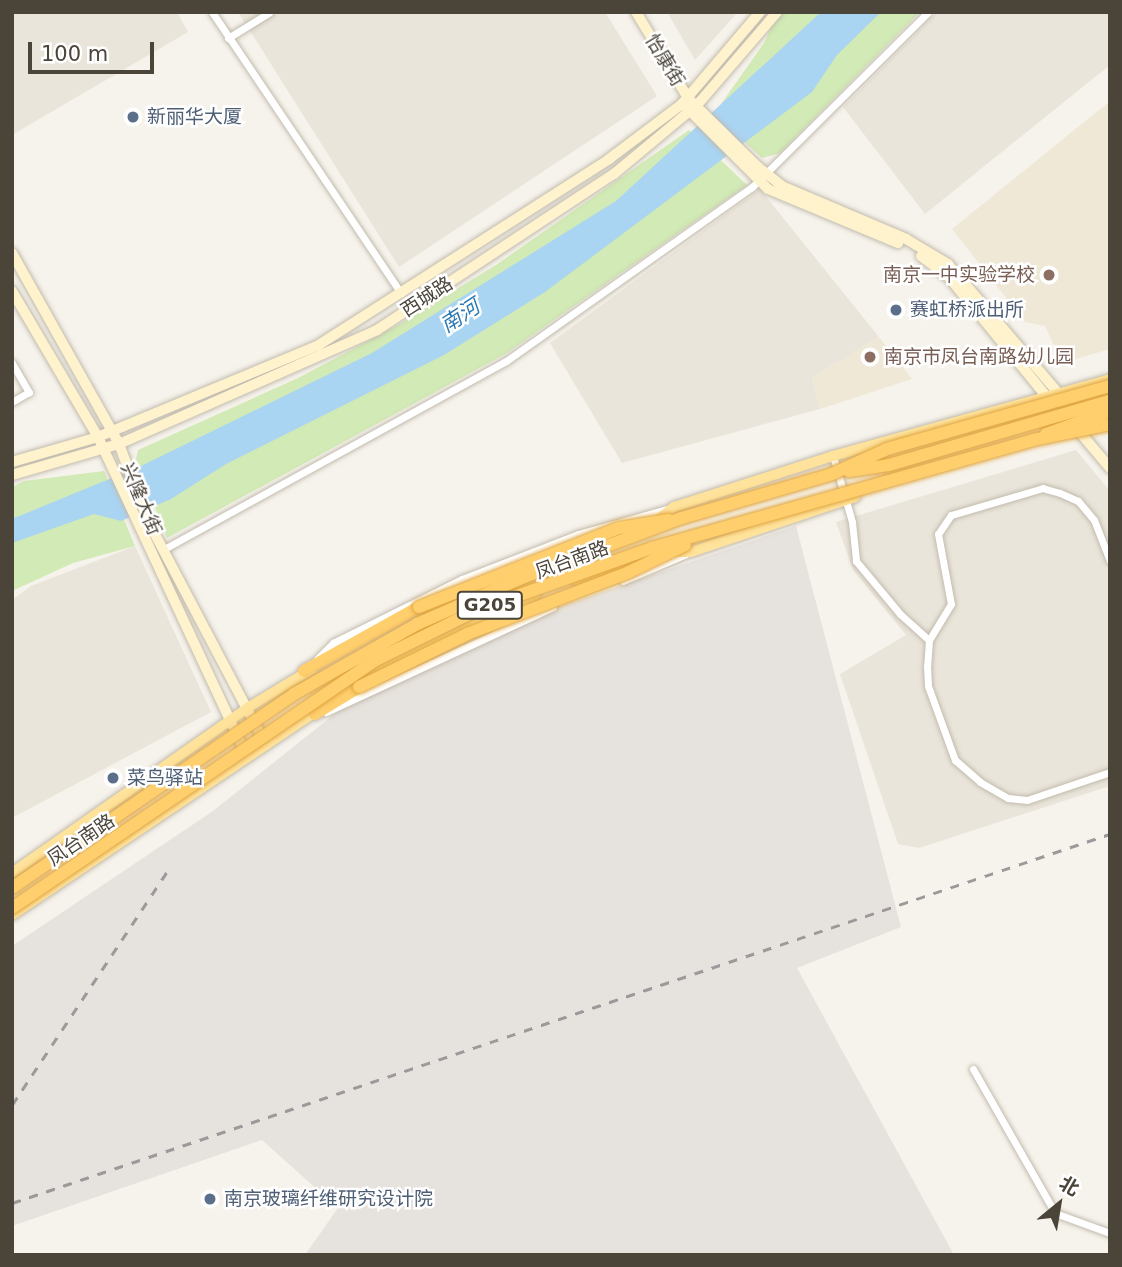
<!DOCTYPE html>
<meta charset="utf-8">
<style>
body{margin:0}
#map{position:relative;width:1122px;height:1267px;overflow:hidden;background:#f6f3ec;font-family:"DejaVu Sans","Noto Sans SC",sans-serif}
div>[style]{position:absolute}
.residential>*{inset:0;background:#eae5da}
.industrial>*{inset:0;background:#e6e2dd}
.education>*{inset:0;background:#efe8d6}
.green>*{inset:0;background:#d2eab5}
.water>*{inset:0;background:#a9d4f2}
.roads{filter:drop-shadow(0 0 2px #c2bbae) drop-shadow(0 0 2px #c2bbae)}
.street>*{height:7px;margin:-3.5px;padding:0 3.5px;transform-origin:3.5px;border-radius:3.5px;background:#fff}
.secondary>*{height:10px;margin:-5px;padding:0 5px;transform-origin:5px;border-radius:5px;background:#fff3cd}
.primary>*{height:10px;margin:-5px;padding:0 5px;transform-origin:5px;border-radius:5px;background:#ffe39c}
.highway>*{height:12px;margin:-6px;padding:0 6px;transform-origin:6px;border-radius:6px;background:#ffcf6e}
.rail>*{height:2.5px;margin-top:-1.25px;transform-origin:0;background:repeating-linear-gradient(90deg,#9a9a9a 0 9px,transparent 0 18px)}
.bridges{filter:drop-shadow(0 0 2px #e0a43c) drop-shadow(0 0 2px #e0a43c)}
.highway-bridge>*{height:12px;margin:-6px;padding:0 6px;transform-origin:6px;border-radius:6px;background:#ffcf6e}
.dots>*{width:19px;height:19px;translate:-50% -50%;box-sizing:border-box;border:4px solid #fff;border-radius:50%}
span{translate:-50% -50%;white-space:nowrap;text-align:center;line-height:1.15;-webkit-text-stroke:5px #fff;paint-order:stroke}
.shield-label span{padding:2px 5px;background:#fff;border:2px solid;border-radius:5px;-webkit-text-stroke-width:0}
.shield-label{font-size:18px;color:#4b4439;font-weight:700}
.street-label{font-size:19px;color:#4b4439}
.service-label{font-size:19px;color:#4e5e75}
.left{translate:0 -50%;text-align:left}
.education-label{font-size:19px;color:#785e54}
.right{translate:-100% -50%;text-align:right}
.water-label{font-size:21px;color:#2e7ab2;font-style:italic}
.frame{position:absolute;inset:0;border:14px solid #4b4439;pointer-events:none}
.north{position:absolute;left:1024px;top:1169px;width:70px;height:70px;-webkit-text-stroke:5px #fff;paint-order:stroke;rotate:30deg;font-size:19px;font-weight:700;line-height:28px;text-align:center;color:#4b4439}
.north::after{content:'';display:block;margin:auto;width:24px;height:32px;background:#4b4439;clip-path:polygon(50% 0,100% 100%,50% 72%,0 100%)}
.scale{position:absolute;left:28px;top:42px;width:126px;height:32px;box-sizing:border-box;border:4px solid #4b4439;border-top:0;padding-left:9px;font-size:21px;line-height:24px;white-space:nowrap;color:#4b4439;-webkit-text-stroke:5px #fff;paint-order:stroke}
</style>
<div id="map">
<div class="residential">
<i style="clip-path:polygon(12px 12px,177px 12px,188px 32px,12px 135px)"></i>
<i style="clip-path:polygon(238px 12px,605px 12px,657px 96px,399px 267px)"></i>
<i style="clip-path:polygon(667px 12px,738px 12px,695px 60px)"></i>
<i style="clip-path:polygon(937px 12px,1110px 12px,1110px 65px,925px 214px,843px 107px)"></i>
<i style="clip-path:polygon(760px 189px,879px 337px,812px 378px,820px 409px,622px 463px,550px 343px)"></i>
<i style="clip-path:polygon(1076px 450px,1110px 491px,1110px 786px,919px 848px,898px 844px,840px 674px,906px 635px,853px 570px,836px 522px)"></i>
<i style="clip-path:polygon(135px 546px,211px 712px,12px 818px,12px 600px,31px 586px)"></i>
</div>
<div class="industrial">
<i style="clip-path:polygon(796px 526px,901px 927px,797px 968px,954px 1255px,305px 1255px,338px 1208px,262px 1140px,12px 1226px,12px 946px,213px 811px,342px 708px,538px 614px)"></i>
</div>
<div class="education">
<i style="clip-path:polygon(1110px 101px,1110px 349px,1062px 363px,1045px 326px,1025px 322px,952px 229px)"></i>
<i style="clip-path:polygon(879px 337px,912px 379px,820px 409px,812px 378px)"></i>
</div>
<div class="green">
<i style="clip-path:polygon(778px 12px,920px 12px,780px 153px,762px 158px,714px 114px,764px 43px)"></i>
<i style="clip-path:polygon(689px 130px,747px 185px,507px 353px,167px 538px,136px 459px,138px 450px,298px 378px,398px 325px,496px 265px)"></i>
<i style="clip-path:polygon(104px 471px,135px 546px,73px 563px,12px 591px,12px 487px,24px 481px)"></i>
</div>
<div class="water">
<i style="clip-path:polygon(821px 12px,881px 12px,837px 55px,812px 92px,545px 292px,444px 355px,226px 464px,171px 499px,121px 521px,94px 514px,12px 543px,12px 519px,141px 466px,372px 353px,616px 201px)"></i>
</div>
<div class="roads">
<div class="street">
<i style="left:212px;top:12px;width:339px;rotate:56.1deg"></i>
<i style="left:228px;top:38px;width:49px;rotate:-31.8deg"></i>
<i style="left:12px;top:363px;width:34px;rotate:60deg"></i>
<i style="left:29px;top:392px;width:20px;rotate:150deg"></i>
<i style="left:833px;top:456px;width:69px;rotate:73.9deg"></i>
<i style="left:852px;top:522px;width:39px;rotate:84deg"></i>
<i style="left:856px;top:561px;width:69px;rotate:50.3deg"></i>
<i style="left:900px;top:614px;width:39px;rotate:42deg"></i>
<i style="left:164px;top:549px;width:390px;rotate:-28.8deg"></i>
<i style="left:506px;top:361px;width:301px;rotate:-35.3deg"></i>
<i style="left:752px;top:187px;width:248px;rotate:-44.8deg"></i>
<i style="left:1110px;top:561px;width:44px;rotate:-111.3deg"></i>
<i style="left:1094px;top:520px;width:25px;rotate:-130deg"></i>
<i style="left:1078px;top:501px;width:20px;rotate:-156deg"></i>
<i style="left:1060px;top:493px;width:18px;rotate:-164deg"></i>
<i style="left:1043px;top:488px;width:96px;rotate:163.6deg"></i>
<i style="left:951px;top:515px;width:23px;rotate:124deg"></i>
<i style="left:938px;top:534px;width:71px;rotate:79.5deg"></i>
<i style="left:951px;top:604px;width:42px;rotate:121.4deg"></i>
<i style="left:929px;top:640px;width:26px;rotate:94deg"></i>
<i style="left:927px;top:666px;width:20px;rotate:87deg"></i>
<i style="left:928px;top:686px;width:79px;rotate:70deg"></i>
<i style="left:955px;top:760px;width:33px;rotate:41deg"></i>
<i style="left:980px;top:782px;width:32px;rotate:30deg"></i>
<i style="left:1008px;top:798px;width:19px;rotate:6deg"></i>
<i style="left:1027px;top:800px;width:88px;rotate:-18.6deg"></i>
<i style="left:623px;top:581px;width:69px;rotate:-23.2deg"></i>
<i style="left:317px;top:659px;width:23px;rotate:-45deg"></i>
<i style="left:333px;top:643px;width:144px;rotate:-26.4deg"></i>
<i style="left:462px;top:579px;width:124px;rotate:-21.2deg"></i>
<i style="left:578px;top:534px;width:92px;rotate:-15.7deg"></i>
<i style="left:326px;top:712px;width:250px;rotate:-24.8deg"></i>
<i style="left:973px;top:1069px;width:166px;rotate:60.3deg"></i>
<i style="left:1055px;top:1213px;width:59px;rotate:20deg"></i>
</div>
<div class="secondary">
<i style="left:636px;top:12px;width:100px;rotate:58.8deg"></i>
<i style="left:688px;top:98px;width:98px;rotate:44.6deg"></i>
<i style="left:758px;top:167px;width:31px;rotate:38deg"></i>
<i style="left:782px;top:186px;width:135px;rotate:23.1deg"></i>
<i style="left:906px;top:239px;width:49px;rotate:30.8deg"></i>
<i style="left:948px;top:264px;width:171px;rotate:49.5deg"></i>
<i style="left:1059px;top:394px;width:41px;rotate:62.2deg"></i>
<i style="left:1078px;top:430px;width:50px;rotate:49.9deg"></i>
<i style="left:686px;top:107px;width:116px;rotate:45deg"></i>
<i style="left:768px;top:189px;width:141px;rotate:22.6deg"></i>
<i style="left:12px;top:253px;width:219px;rotate:60.7deg"></i>
<i style="left:119px;top:444px;width:85px;rotate:69.2deg"></i>
<i style="left:149px;top:523px;width:251px;rotate:62.2deg"></i>
<i style="left:921px;top:256px;width:34px;rotate:37deg"></i>
<i style="left:948px;top:276px;width:156px;rotate:50.7deg"></i>
<i style="left:12px;top:291px;width:169px;rotate:59.5deg"></i>
<i style="left:98px;top:437px;width:353px;rotate:65deg"></i>
<i style="left:12px;top:462px;width:90px;rotate:-16.2deg"></i>
<i style="left:98px;top:437px;width:237px;rotate:-22.6deg"></i>
<i style="left:317px;top:346px;width:347px;rotate:-32.6deg"></i>
<i style="left:609px;top:159px;width:91px;rotate:-37deg"></i>
<i style="left:682px;top:104px;width:121px;rotate:-49.7deg"></i>
<i style="left:12px;top:475px;width:111px;rotate:-16.2deg"></i>
<i style="left:119px;top:444px;width:282px;rotate:-23.8deg"></i>
<i style="left:377px;top:330px;width:284px;rotate:-33.4deg"></i>
<i style="left:614px;top:174px;width:109px;rotate:-39.8deg"></i>
<i style="left:698px;top:104px;width:121px;rotate:-49.3deg"></i>
</div>
<div class="primary">
<i style="left:654px;top:523px;width:26px;rotate:-39deg"></i>
<i style="left:674px;top:507px;width:167px;rotate:-17.8deg"></i>
<i style="left:833px;top:456px;width:288px;rotate:-15.5deg"></i>
<i style="left:577px;top:581px;width:86px;rotate:-19.7deg"></i>
<i style="left:658px;top:552px;width:33px"></i>
<i style="left:691px;top:552px;width:173px;rotate:-18.5deg"></i>
<i style="left:371px;top:675px;width:183px;rotate:-25.9deg"></i>
<i style="left:12px;top:873px;width:289px;rotate:-35deg"></i>
<i style="left:249px;top:707px;width:74px;rotate:-31.1deg"></i>
<i style="left:12px;top:915px;width:371px;rotate:-33.8deg"></i>
</div>
<div class="highway">
<i style="left:304px;top:671px;width:132px;rotate:-29.1deg"></i>
<i style="left:315px;top:714px;width:52px;rotate:-31.5deg"></i>
</div>
</div>
<div class="rail">
<i style="left:12px;top:1105px;width:286px;rotate:-56.4deg"></i>
<i style="left:12px;top:1203px;width:1158px;rotate:-18.58deg"></i>
</div>
<div class="bridges">
<div class="highway-bridge">
<i style="left:1046px;top:434px;width:68px;rotate:-19.8deg"></i>
<i style="left:849px;top:471px;width:40px;rotate:-8.5deg"></i>
<i style="left:889px;top:465px;width:230px;rotate:-16.2deg"></i>
<i style="left:419px;top:607px;width:215px;rotate:-21.6deg"></i>
<i style="left:619px;top:528px;width:50px;rotate:-9.3deg"></i>
<i style="left:359px;top:687px;width:120px;rotate:-26.1deg"></i>
<i style="left:467px;top:634px;width:173px;rotate:-20.9deg"></i>
<i style="left:629px;top:572px;width:62px;rotate:-25.7deg"></i>
<i style="left:12px;top:888px;width:342px;rotate:-34.5deg"></i>
<i style="left:294px;top:694px;width:142px;rotate:-29.6deg"></i>
<i style="left:417px;top:624px;width:117px;rotate:-23.7deg"></i>
<i style="left:524px;top:577px;width:169px;rotate:-20.5deg"></i>
<i style="left:682px;top:518px;width:156px;rotate:-16.3deg"></i>
<i style="left:832px;top:474px;width:60px;rotate:-24.4deg"></i>
<i style="left:887px;top:449px;width:232px;rotate:-15.8deg"></i>
<i style="left:12px;top:908px;width:436px;rotate:-34.3deg"></i>
<i style="left:372px;top:662px;width:115px;rotate:-26.3deg"></i>
<i style="left:475px;top:611px;width:188px;rotate:-19.6deg"></i>
<i style="left:652px;top:548px;width:396px;rotate:-15.8deg"></i>
<i style="left:1033px;top:440px;width:79px;rotate:-11.7deg"></i>
</div>
</div>
<div class="dots">
<i style="left:133px;top:117px;background:#5c6f8a"></i>
<i style="left:1049px;top:275px;background:#8d6e63"></i>
<i style="left:896px;top:310px;background:#5c6f8a"></i>
<i style="left:870px;top:357px;background:#8d6e63"></i>
<i style="left:113px;top:778px;background:#5c6f8a"></i>
<i style="left:210px;top:1199px;background:#5c6f8a"></i>
</div>
<div class="shield-label">
<span style="left:490px;top:605px">G205</span>
</div>
<div class="street-label">
<span style="left:665px;top:60px;rotate:59deg">怡康街</span>
<span style="left:427px;top:297px;rotate:-33deg">西城路</span>
<span style="left:141px;top:499px;rotate:67deg">兴隆大街</span>
<span style="left:572px;top:560px;rotate:-20deg">凤台南路</span>
<span style="left:81px;top:840px;rotate:-34deg">凤台南路</span>
</div>
<div class="service-label">
<span class="left" style="left:147px;top:117px">新丽华大厦</span>
<span class="left" style="left:910px;top:310px">赛虹桥派出所</span>
<span class="left" style="left:127px;top:778px">菜鸟驿站</span>
<span class="left" style="left:224px;top:1199px">南京玻璃纤维研究设计院</span>
</div>
<div class="education-label">
<span class="right" style="left:1035px;top:275px">南京一中实验学校</span>
<span class="left" style="left:884px;top:357px">南京市凤台南路幼儿园</span>
</div>
<div class="water-label">
<span style="left:460px;top:316px;rotate:-33deg">南河</span>
</div>
<div class="frame"></div>
<div class="north">北</div>
<div class="scale">100 m</div>
</div>
